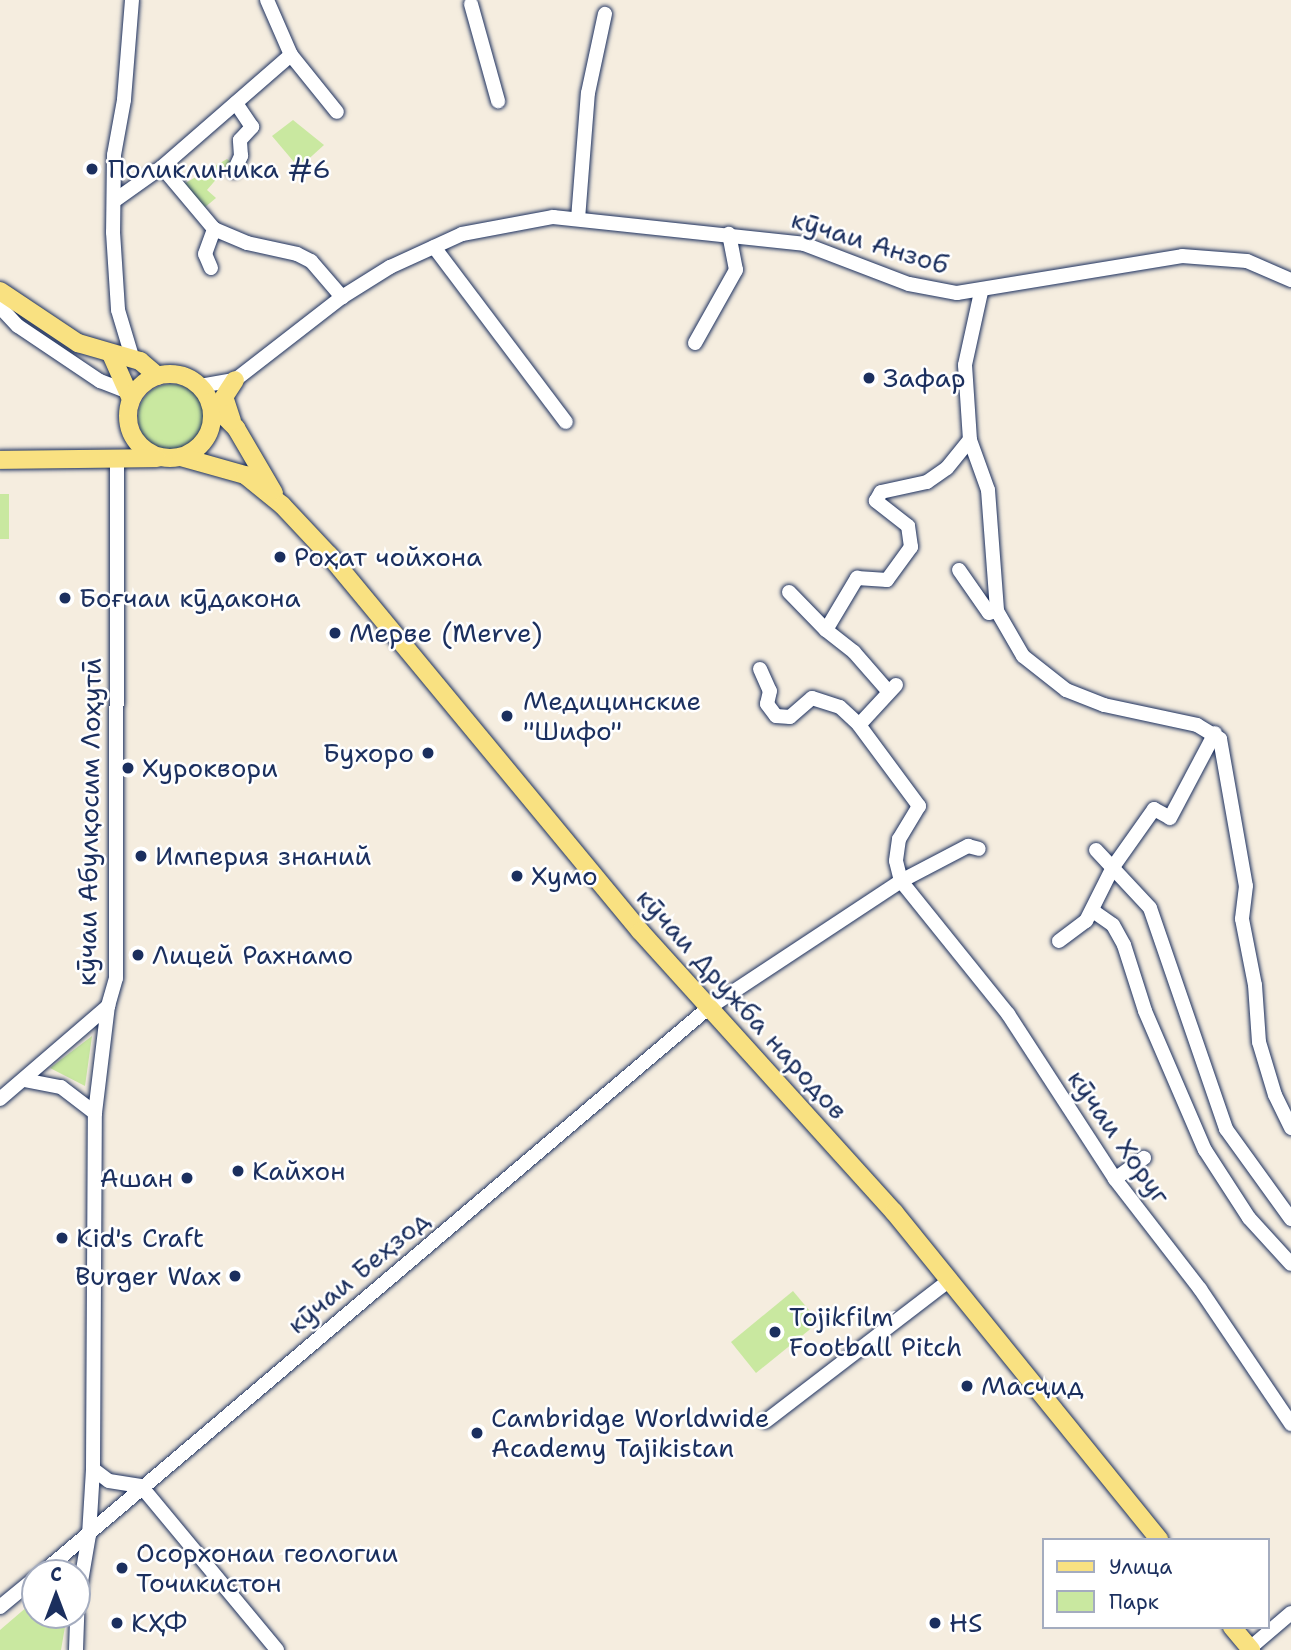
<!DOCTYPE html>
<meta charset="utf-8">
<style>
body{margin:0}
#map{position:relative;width:1291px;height:1650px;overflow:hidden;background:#f5eddf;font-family:"Shantell Sans",sans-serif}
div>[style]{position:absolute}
.green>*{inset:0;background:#c9e8a0}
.round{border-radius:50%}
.roads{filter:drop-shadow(0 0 2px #1b2f5e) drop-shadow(0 0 2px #1b2f5e)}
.minor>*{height:14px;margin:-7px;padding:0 7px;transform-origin:7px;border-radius:7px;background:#fff}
.major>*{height:18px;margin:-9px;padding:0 9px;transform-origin:9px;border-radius:9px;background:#f9e181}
.major>.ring{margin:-9px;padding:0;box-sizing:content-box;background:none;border:18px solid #f9e181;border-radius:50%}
.dots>*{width:19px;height:19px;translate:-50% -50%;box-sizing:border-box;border:4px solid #fff;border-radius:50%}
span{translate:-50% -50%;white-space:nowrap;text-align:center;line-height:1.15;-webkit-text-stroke:5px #fff;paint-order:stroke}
.poi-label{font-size:26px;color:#1b2f5e}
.left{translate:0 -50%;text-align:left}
.right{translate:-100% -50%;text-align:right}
.street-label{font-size:26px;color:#1b2f5e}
.legend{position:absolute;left:1042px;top:1538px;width:228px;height:91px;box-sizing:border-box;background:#fff;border:2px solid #a4acbf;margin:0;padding:9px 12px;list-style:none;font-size:21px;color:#1b2f5e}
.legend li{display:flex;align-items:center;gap:14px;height:35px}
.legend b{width:35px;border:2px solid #a4acbf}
.north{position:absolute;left:21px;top:1559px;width:70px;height:70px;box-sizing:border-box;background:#fff;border:2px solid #a4acbf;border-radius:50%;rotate:0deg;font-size:19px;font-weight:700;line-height:28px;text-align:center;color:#1b2f5e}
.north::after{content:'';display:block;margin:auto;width:24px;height:32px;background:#1b2f5e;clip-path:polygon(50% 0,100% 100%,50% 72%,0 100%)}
</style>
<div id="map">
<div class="green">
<i style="clip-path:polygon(293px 120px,324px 145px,302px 165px,294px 162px,272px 136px)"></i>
<i style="clip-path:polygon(227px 159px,231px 162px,207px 190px,216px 198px,204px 208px,182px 185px)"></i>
<i class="round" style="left:138px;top:384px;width:66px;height:66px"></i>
<i style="clip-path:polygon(0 494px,9px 494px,9px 539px,0 539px)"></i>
<i style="clip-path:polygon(92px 1036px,85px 1086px,50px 1068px)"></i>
<i style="clip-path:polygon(793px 1291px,819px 1322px,756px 1373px,731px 1342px)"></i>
<i style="clip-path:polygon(35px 1600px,35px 1615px,67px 1615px,61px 1650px,0 1650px,0 1630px)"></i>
</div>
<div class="roads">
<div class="minor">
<i style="left:132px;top:0;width:100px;rotate:94.6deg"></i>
<i style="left:124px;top:100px;width:56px;rotate:100.3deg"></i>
<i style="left:114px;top:155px;width:77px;rotate:90.7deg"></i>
<i style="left:113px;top:232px;width:78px;rotate:86.3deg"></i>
<i style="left:118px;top:310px;width:52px;rotate:73.3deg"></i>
<i style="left:267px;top:0;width:60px;rotate:66.4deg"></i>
<i style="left:291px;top:55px;width:73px;rotate:51.1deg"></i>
<i style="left:471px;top:4px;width:101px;rotate:74.4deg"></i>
<i style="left:162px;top:167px;width:81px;rotate:50deg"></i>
<i style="left:214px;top:229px;width:36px;rotate:23deg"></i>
<i style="left:247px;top:243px;width:51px;rotate:12.4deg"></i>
<i style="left:297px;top:254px;width:16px;rotate:27deg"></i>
<i style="left:311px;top:261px;width:48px;rotate:49.3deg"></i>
<i style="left:234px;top:171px;width:17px;rotate:-65deg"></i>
<i style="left:241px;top:156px;width:16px;rotate:-94deg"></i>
<i style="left:240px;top:140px;width:18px;rotate:-47deg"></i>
<i style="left:252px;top:127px;width:29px;rotate:-124deg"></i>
<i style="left:114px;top:201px;width:59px;rotate:-35.3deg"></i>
<i style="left:162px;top:167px;width:171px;rotate:-41deg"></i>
<i style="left:578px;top:219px;width:126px;rotate:-85.5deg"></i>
<i style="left:588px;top:93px;width:81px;rotate:-77.9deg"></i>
<i style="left:434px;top:247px;width:219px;rotate:53deg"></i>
<i style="left:211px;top:268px;width:15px;rotate:-113deg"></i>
<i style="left:205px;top:254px;width:27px;rotate:-70deg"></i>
<i style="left:981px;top:292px;width:75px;rotate:102.4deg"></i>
<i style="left:965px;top:365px;width:75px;rotate:86.2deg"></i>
<i style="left:970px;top:440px;width:53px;rotate:70.2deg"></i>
<i style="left:988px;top:490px;width:121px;rotate:85.7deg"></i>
<i style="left:997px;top:611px;width:52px;rotate:60deg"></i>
<i style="left:1023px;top:656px;width:55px;rotate:38.3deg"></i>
<i style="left:1066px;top:690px;width:41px;rotate:21.5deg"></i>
<i style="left:1104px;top:705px;width:95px;rotate:12.1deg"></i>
<i style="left:1197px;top:725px;width:27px;rotate:31deg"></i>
<i style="left:1220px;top:739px;width:149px;rotate:80deg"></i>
<i style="left:1246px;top:886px;width:33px;rotate:97deg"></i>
<i style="left:1242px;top:919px;width:67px;rotate:78.9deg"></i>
<i style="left:1255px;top:985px;width:57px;rotate:86deg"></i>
<i style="left:1259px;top:1042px;width:55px;rotate:73.2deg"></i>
<i style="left:1275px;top:1095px;width:37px;rotate:64deg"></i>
<i style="left:0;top:307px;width:26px;rotate:47deg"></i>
<i style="left:18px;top:326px;width:99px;rotate:33.9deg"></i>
<i style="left:100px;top:381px;width:31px;rotate:21deg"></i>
<i style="left:695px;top:343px;width:84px;rotate:-60.7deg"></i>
<i style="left:736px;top:270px;width:37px;rotate:-101deg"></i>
<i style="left:200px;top:386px;width:36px;rotate:-10deg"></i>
<i style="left:235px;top:380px;width:135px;rotate:-37.8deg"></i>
<i style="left:342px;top:297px;width:57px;rotate:-32deg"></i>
<i style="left:390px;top:267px;width:79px;rotate:-24.6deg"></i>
<i style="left:462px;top:234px;width:93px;rotate:-10.6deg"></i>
<i style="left:553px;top:217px;width:252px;rotate:6.1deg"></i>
<i style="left:804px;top:244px;width:112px;rotate:20.9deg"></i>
<i style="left:909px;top:284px;width:49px;rotate:10.6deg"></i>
<i style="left:957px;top:293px;width:228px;rotate:-9.3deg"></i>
<i style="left:1182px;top:256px;width:65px;rotate:4.4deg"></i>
<i style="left:1247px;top:261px;width:48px;rotate:23.4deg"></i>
<i style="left:959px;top:570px;width:52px;rotate:55.1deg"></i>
<i style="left:989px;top:613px;width:8px;rotate:-14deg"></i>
<i style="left:789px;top:592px;width:53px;rotate:45.8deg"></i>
<i style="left:760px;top:669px;width:24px;rotate:66deg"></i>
<i style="left:770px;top:691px;width:13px;rotate:103deg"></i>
<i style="left:767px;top:704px;width:15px;rotate:53deg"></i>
<i style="left:776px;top:716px;width:14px;rotate:4deg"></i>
<i style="left:790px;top:717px;width:29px;rotate:-41deg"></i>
<i style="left:812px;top:698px;width:29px;rotate:18deg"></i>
<i style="left:840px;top:707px;width:26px;rotate:43deg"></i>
<i style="left:896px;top:685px;width:54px;rotate:132.8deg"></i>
<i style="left:859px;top:725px;width:101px;rotate:53.5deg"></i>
<i style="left:919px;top:806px;width:39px;rotate:121deg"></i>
<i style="left:899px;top:839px;width:22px;rotate:98deg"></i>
<i style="left:896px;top:861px;width:21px;rotate:76deg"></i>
<i style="left:901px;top:881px;width:171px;rotate:51.2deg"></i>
<i style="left:1008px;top:1014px;width:197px;rotate:57deg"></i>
<i style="left:1115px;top:1179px;width:139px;rotate:52.3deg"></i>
<i style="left:1200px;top:1289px;width:163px;rotate:56deg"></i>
<i style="left:888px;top:691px;width:52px;rotate:-131.1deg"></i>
<i style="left:854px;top:652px;width:36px;rotate:-142deg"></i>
<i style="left:826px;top:630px;width:61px;rotate:-59.2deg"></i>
<i style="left:857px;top:578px;width:30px;rotate:4deg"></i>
<i style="left:887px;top:580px;width:41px;rotate:-54deg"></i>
<i style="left:911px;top:547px;width:21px;rotate:-98deg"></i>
<i style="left:908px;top:526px;width:41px;rotate:-142deg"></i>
<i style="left:876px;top:501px;width:10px;rotate:-61deg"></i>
<i style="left:881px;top:492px;width:47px;rotate:-12.3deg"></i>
<i style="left:927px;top:482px;width:24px;rotate:-35deg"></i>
<i style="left:947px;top:468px;width:36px;rotate:-51deg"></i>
<i style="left:1096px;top:850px;width:79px;rotate:47deg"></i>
<i style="left:1150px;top:908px;width:234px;rotate:71deg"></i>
<i style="left:1226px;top:1129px;width:111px;rotate:54.2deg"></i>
<i style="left:1093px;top:911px;width:24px;rotate:35deg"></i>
<i style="left:1113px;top:925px;width:23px;rotate:61deg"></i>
<i style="left:1124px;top:945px;width:69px;rotate:72.3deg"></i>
<i style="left:1145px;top:1011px;width:151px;rotate:66.7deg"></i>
<i style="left:1205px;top:1150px;width:81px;rotate:57.1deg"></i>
<i style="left:1249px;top:1218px;width:62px;rotate:47.6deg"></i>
<i style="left:1059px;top:941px;width:34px;rotate:-37deg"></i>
<i style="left:1086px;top:921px;width:60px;rotate:-63.4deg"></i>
<i style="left:1113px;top:867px;width:71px;rotate:-54.7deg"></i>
<i style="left:1154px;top:809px;width:18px;rotate:29deg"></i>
<i style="left:1170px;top:818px;width:96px;rotate:-62.1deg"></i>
<i style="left:24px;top:1080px;width:38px;rotate:11deg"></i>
<i style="left:61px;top:1087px;width:43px;rotate:37.4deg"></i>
<i style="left:0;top:1099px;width:143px;rotate:-40.7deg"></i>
<i style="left:1115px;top:1179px;width:36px;rotate:-36deg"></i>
<i style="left:766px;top:1421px;width:232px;rotate:-37.5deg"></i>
<i style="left:93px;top:1469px;width:20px;rotate:37deg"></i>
<i style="left:109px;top:1481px;width:32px;rotate:9deg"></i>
<i style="left:141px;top:1486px;width:213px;rotate:50.3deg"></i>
<i style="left:42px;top:1573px;width:872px;rotate:-40.3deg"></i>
<i style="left:707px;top:1009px;width:232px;rotate:-33.4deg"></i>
<i style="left:901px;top:881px;width:76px;rotate:-27.6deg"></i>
<i style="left:968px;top:846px;width:11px;rotate:15deg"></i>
<i style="left:77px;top:1605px;width:71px;rotate:-80.3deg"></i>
<i style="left:89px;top:1535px;width:66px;rotate:-86.5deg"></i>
<i style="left:93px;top:1469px;width:356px;rotate:-89.7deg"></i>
<i style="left:95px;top:1113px;width:108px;rotate:-83.1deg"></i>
<i style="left:108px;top:1006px;width:29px;rotate:-74deg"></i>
<i style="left:116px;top:978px;width:520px;rotate:-89.89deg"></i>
<i style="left:0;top:1607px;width:45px;rotate:-39.6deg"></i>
<i style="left:1250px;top:1648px;width:54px;rotate:-40.5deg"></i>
<i style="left:76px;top:1650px;width:35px;rotate:-88deg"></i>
</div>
<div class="major">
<i style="left:0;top:291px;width:94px;rotate:33.7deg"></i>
<i style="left:78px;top:343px;width:65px;rotate:16.2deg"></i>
<i style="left:140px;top:361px;width:23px;rotate:40deg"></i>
<i style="left:111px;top:354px;width:49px;rotate:66deg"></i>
<i class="ring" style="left:128px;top:374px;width:66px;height:66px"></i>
<i style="left:210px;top:402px;width:37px;rotate:45deg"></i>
<i style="left:236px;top:428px;width:75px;rotate:59.7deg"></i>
<i style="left:232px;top:421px;width:25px;rotate:-108deg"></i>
<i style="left:224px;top:397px;width:20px;rotate:-57deg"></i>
<i style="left:181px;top:457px;width:66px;rotate:15.7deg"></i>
<i style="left:245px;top:475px;width:48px;rotate:39deg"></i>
<i style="left:282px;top:505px;width:69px;rotate:46.8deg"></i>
<i style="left:329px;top:555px;width:488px;rotate:50.4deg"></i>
<i style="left:640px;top:931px;width:379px;rotate:47.9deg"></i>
<i style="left:894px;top:1212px;width:422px;rotate:51deg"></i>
<i style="left:0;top:460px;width:157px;rotate:-0.7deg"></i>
<i style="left:1232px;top:1627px;width:30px;rotate:50deg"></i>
</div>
</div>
<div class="dots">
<i style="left:92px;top:169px;background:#1b2f5e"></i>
<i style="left:869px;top:378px;background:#1b2f5e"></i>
<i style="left:280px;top:557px;background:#1b2f5e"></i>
<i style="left:65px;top:598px;background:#1b2f5e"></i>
<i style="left:335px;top:633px;background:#1b2f5e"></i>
<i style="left:507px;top:716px;background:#1b2f5e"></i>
<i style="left:428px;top:753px;background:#1b2f5e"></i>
<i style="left:128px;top:768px;background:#1b2f5e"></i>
<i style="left:141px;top:856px;background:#1b2f5e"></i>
<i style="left:517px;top:876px;background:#1b2f5e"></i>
<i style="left:138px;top:955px;background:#1b2f5e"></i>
<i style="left:238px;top:1171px;background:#1b2f5e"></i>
<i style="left:187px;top:1178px;background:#1b2f5e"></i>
<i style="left:62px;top:1238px;background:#1b2f5e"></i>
<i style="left:235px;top:1276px;background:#1b2f5e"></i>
<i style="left:775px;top:1332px;background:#1b2f5e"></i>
<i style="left:967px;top:1386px;background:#1b2f5e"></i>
<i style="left:477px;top:1433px;background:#1b2f5e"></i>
<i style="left:122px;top:1568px;background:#1b2f5e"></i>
<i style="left:117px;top:1623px;background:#1b2f5e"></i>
<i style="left:935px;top:1623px;background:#1b2f5e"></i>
</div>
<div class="poi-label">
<span class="left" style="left:108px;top:169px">Поликлиника #6</span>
<span class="left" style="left:883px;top:378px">Зафар</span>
<span class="left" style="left:294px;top:557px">Роҳат чойхона</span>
<span class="left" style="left:79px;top:598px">Боғчаи кӯдакона</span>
<span class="left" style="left:349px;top:633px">Мерве (Merve)</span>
<span class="left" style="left:523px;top:716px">Медицинские<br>"Шифо"</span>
<span class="right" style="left:414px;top:753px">Бухоро</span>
<span class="left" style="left:142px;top:768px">Хуроквори</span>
<span class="left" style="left:155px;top:856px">Империя знаний</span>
<span class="left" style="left:531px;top:876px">Хумо</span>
<span class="left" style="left:152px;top:955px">Лицей Рахнамо</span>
<span class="left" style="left:252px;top:1171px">Кайхон</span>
<span class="right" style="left:173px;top:1178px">Ашан</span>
<span class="left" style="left:76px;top:1238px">Kid's Craft</span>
<span class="right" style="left:221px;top:1276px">Burger Wax</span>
<span class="left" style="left:789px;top:1332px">Tojikfilm<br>Football Pitch</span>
<span class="left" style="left:981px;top:1386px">Масҷид</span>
<span class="left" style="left:491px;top:1433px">Cambridge Worldwide<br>Academy Tajikistan</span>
<span class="left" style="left:136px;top:1568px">Осорхонаи геологии<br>Точикистон</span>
<span class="left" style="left:131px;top:1623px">КҲФ</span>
<span class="left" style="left:949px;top:1623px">HS</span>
</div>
<div class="street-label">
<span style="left:870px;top:242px;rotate:17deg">кӯчаи Анзоб</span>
<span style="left:89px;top:822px;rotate:-89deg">кӯчаи Абулқосим Лоҳутӣ</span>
<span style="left:742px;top:1004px;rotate:48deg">кӯчаи Дружба народов</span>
<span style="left:1119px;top:1137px;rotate:55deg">кӯчаи Хоруг</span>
<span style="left:358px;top:1272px;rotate:-40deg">кӯчаи Беҳзод</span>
</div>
<ul class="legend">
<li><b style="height:9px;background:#f9e181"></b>Улица</li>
<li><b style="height:19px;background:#c9e8a0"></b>Парк</li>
</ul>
<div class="north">С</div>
</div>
